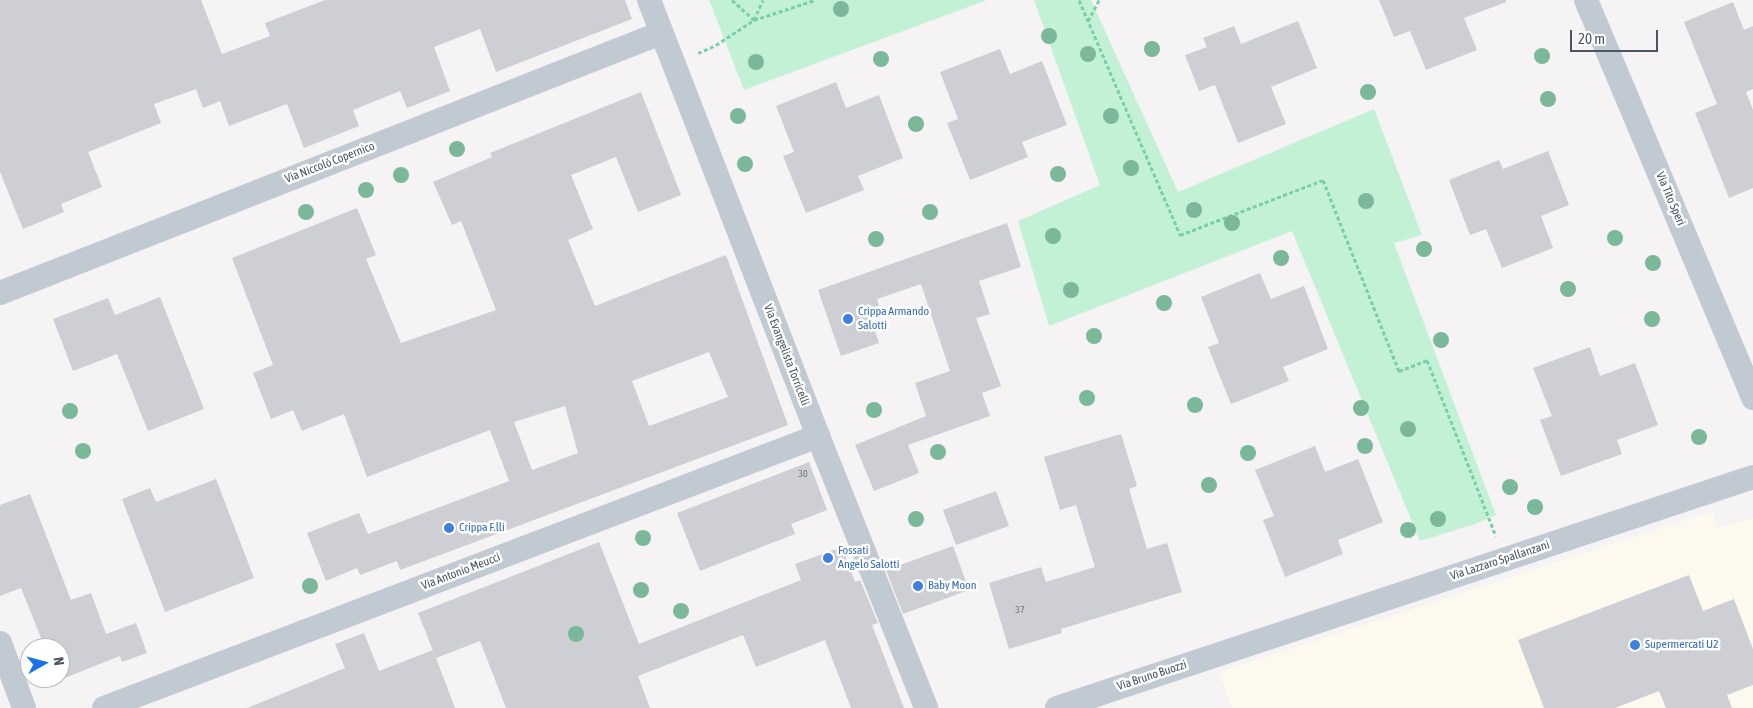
<!DOCTYPE html>
<meta charset="utf-8">
<style>
body{margin:0}
#map{position:relative;width:1753px;height:708px;overflow:hidden;background:#f5f3f3;font-family:"Asap Condensed",sans-serif}
div>[style]{position:absolute}
.commercial>*{inset:0;background:#fdf9ef}
.green>*{inset:0;background:#c3f1d5}
.building>*{inset:0;background:#cdcfd5}
.path>*{height:3px;margin-top:-1.5px;transform-origin:0;background:repeating-linear-gradient(90deg,#7ad0a6 0 4px,transparent 0 6.5px)}
.minor>*{height:24px;margin:-12px;padding:0 12px;transform-origin:12px;border-radius:12px;background:#c1cad2}
.trees>*{width:16px;height:16px;margin:-8px;border-radius:50%;background:#7bb799}
.dots>*{width:14px;height:14px;translate:-50% -50%;box-sizing:border-box;border:2px solid #fff;border-radius:50%}
span{translate:-50% -50%;white-space:nowrap;text-align:center;line-height:1.15;-webkit-text-stroke:5px #fff;paint-order:stroke}
.number-label{font-size:10px;color:#6b747e}
.number-label span{-webkit-text-stroke-width:0}
.street-label{font-size:12px;color:#4a5661}
.shop-label{font-size:12px;color:#366cbe}
.left{translate:0 -50%;text-align:left}
.north{position:absolute;left:20px;top:638px;width:50px;height:50px;box-sizing:border-box;background:#fff;border:1px solid #b7bbc0;border-radius:50%;rotate:83deg;font-size:14px;font-weight:700;line-height:20px;text-align:center;color:#4a5661}
.north::after{content:'';display:block;margin:auto;width:18px;height:22px;background:#1a73e8;clip-path:polygon(50% 0,100% 100%,50% 72%,0 100%)}
.scale{position:absolute;left:1570px;top:30px;width:88px;height:22px;box-sizing:border-box;border:2px solid #4a5661;border-top:0;padding-left:6px;font-size:15px;line-height:18px;white-space:nowrap;color:#4a5661;-webkit-text-stroke:4px #fff;paint-order:stroke}
</style>
<div id="map">
<div class="commercial">
<i style="clip-path:polygon(1713px 511px,1717px 528px,1753px 518px,1753px 708px,1232px 708px,1219px 672px)"></i>
</div>
<div class="green">
<i style="clip-path:polygon(709px 0,987px 0,744px 90px)"></i>
<i style="clip-path:polygon(1034px 0,1091px 0,1178px 192px,1374px 109px,1422px 235px,1394px 243px,1496px 515px,1475px 524px,1420px 541px,1292px 231px,1049px 326px,1018px 221px,1100px 185px)"></i>
</div>
<div class="building">
<i style="clip-path:polygon(0 0,201px 0,222px 54px,270px 36px,265px 23px,325px 0,625px 0,632px 19px,496px 72px,480px 29px,434px 47px,450px 91px,407px 108px,400px 91px,353px 110px,359px 126px,304px 148px,287px 104px,229px 126px,220px 101px,203px 108px,196px 89px,154px 104px,161px 123px,88px 152px,102px 187px,61px 204px,64px 212px,23px 229px,0 172px)"></i>
<i style="clip-path:polygon(1379px 0,1506px 0,1506px 2px,1464px 18px,1477px 50px,1426px 70px,1410px 31px,1394px 37px)"></i>
<i style="clip-path:polygon(1733px 2px,1744px 30px,1753px 26px,1753px 89px,1746px 92px,1753px 110px,1753px 188px,1729px 198px,1695px 113px,1717px 104px,1684px 22px)"></i>
<i style="clip-path:polygon(1298px 21px,1317px 68px,1271px 87px,1286px 124px,1238px 143px,1215px 85px,1199px 91px,1185px 55px,1207px 47px,1203px 38px,1234px 26px,1241px 44px)"></i>
<i style="clip-path:polygon(1000px 49px,1010px 74px,1042px 61px,1067px 125px,1022px 142px,1028px 157px,970px 180px,947px 123px,958px 119px,940px 72px)"></i>
<i style="clip-path:polygon(836px 82px,846px 108px,879px 95px,903px 158px,858px 176px,864px 190px,806px 213px,783px 156px,794px 152px,776px 106px)"></i>
<i style="clip-path:polygon(evenodd,641px 92px,681px 195px,638px 212px,616px 157px,571px 175px,593px 229px,568px 240px,595px 306px,726px 255px,788px 425px,400px 570px,397px 561px,360px 575px,357px 568px,326px 581px,307px 533px,359px 513px,368px 534px,509px 481px,490px 430px,367px 477px,344px 414px,302px 431px,293px 410px,271px 419px,253px 373px,273px 365px,232px 258px,357px 208px,376px 255px,366px 259px,401px 343px,496px 310px,461px 221px,452px 225px,433px 182px,492px 157px,490px 153px,641px 92px,709px 352px,728px 397px,649px 426px,632px 381px,709px 352px,641px 92px,565px 406px,578px 453px,532px 470px,514px 422px,565px 406px)"></i>
<i style="clip-path:polygon(1548px 151px,1569px 205px,1541px 216px,1553px 248px,1502px 268px,1486px 229px,1470px 235px,1449px 180px,1499px 160px,1503px 169px)"></i>
<i style="clip-path:polygon(1007px 223px,1021px 267px,979px 281px,990px 314px,976px 318px,1001px 386px,982px 393px,990px 416px,908px 445px,919px 473px,874px 491px,855px 445px,926px 416px,915px 383px,950px 371px,921px 284px,877px 299px,879px 306px,868px 310px,879px 343px,841px 356px,818px 290px)"></i>
<i style="clip-path:polygon(1260px 273px,1271px 299px,1304px 286px,1328px 349px,1283px 367px,1289px 381px,1231px 404px,1208px 347px,1219px 343px,1201px 297px)"></i>
<i style="clip-path:polygon(160px 297px,204px 409px,148px 431px,117px 354px,73px 371px,53px 319px,108px 298px,115px 315px)"></i>
<i style="clip-path:polygon(1590px 347px,1600px 376px,1635px 363px,1658px 425px,1617px 440px,1622px 454px,1561px 476px,1540px 420px,1552px 416px,1533px 368px)"></i>
<i style="clip-path:polygon(1121px 434px,1137px 486px,1129px 489px,1147px 549px,1167px 543px,1182px 592px,1061px 629px,1062px 633px,1009px 649px,989px 583px,1041px 567px,1046px 582px,1095px 567px,1076px 505px,1060px 510px,1044px 457px)"></i>
<i style="clip-path:polygon(1315px 446px,1325px 472px,1358px 459px,1383px 522px,1338px 540px,1343px 554px,1285px 577px,1263px 520px,1274px 516px,1255px 470px)"></i>
<i style="clip-path:polygon(809px 462px,827px 510px,791px 524px,795px 534px,700px 571px,677px 513px)"></i>
<i style="clip-path:polygon(216px 479px,254px 578px,165px 612px,122px 499px,150px 488px,156px 502px)"></i>
<i style="clip-path:polygon(996px 491px,1009px 526px,956px 545px,943px 510px)"></i>
<i style="clip-path:polygon(30px 494px,71px 600px,91px 593px,106px 634px,136px 623px,147px 653px,122px 662px,120px 656px,57px 681px,56px 678px,60px 678px,60px 648px,45px 648px,21px 588px,0 596px,0 505px)"></i>
<i style="clip-path:polygon(599px 542px,639px 644px,801px 580px,795px 564px,842px 547px,855px 582px,860px 580px,878px 623px,872px 625px,904px 708px,851px 708px,825px 640px,756px 667px,743px 635px,638px 676px,650px 708px,506px 708px,480px 641px,436px 658px,418px 613px)"></i>
<i style="clip-path:polygon(953px 546px,969px 590px,903px 614px,886px 570px)"></i>
<i style="clip-path:polygon(1689px 575px,1703px 611px,1734px 599px,1753px 649px,1753px 685px,1727px 695px,1732px 708px,1666px 708px,1659px 691px,1615px 708px,1544px 708px,1518px 640px)"></i>
<i style="clip-path:polygon(364px 633px,379px 671px,433px 650px,455px 708px,247px 708px,345px 668px,335px 644px)"></i>
</div>
<div class="path">
<i style="left:732px;top:0;width:30px;rotate:42deg"></i>
<i style="left:754px;top:20px;width:22px;rotate:-66deg"></i>
<i style="left:1079px;top:0;width:256px;rotate:66.7deg"></i>
<i style="left:1180px;top:235px;width:153px;rotate:-21deg"></i>
<i style="left:1323px;top:180px;width:206px;rotate:68.3deg"></i>
<i style="left:1399px;top:371px;width:30px;rotate:-21deg"></i>
<i style="left:1427px;top:360px;width:189px;rotate:68.6deg"></i>
<i style="left:1088px;top:21px;width:24px;rotate:-62deg"></i>
<i style="left:698px;top:53px;width:20px;rotate:-24deg"></i>
<i style="left:716px;top:45px;width:45px;rotate:-33.3deg"></i>
<i style="left:754px;top:20px;width:64px;rotate:-18.2deg"></i>
</div>
<div class="minor">
<i style="left:649px;top:0;width:468px;rotate:68.8deg"></i>
<i style="left:818px;top:436px;width:293px;rotate:68.3deg"></i>
<i style="left:1586px;top:0;width:432px;rotate:67.2deg"></i>
<i style="left:0;top:293px;width:710px;rotate:-21.47deg"></i>
<i style="left:0;top:643px;width:69px;rotate:69.7deg"></i>
<i style="left:104px;top:708px;width:764px;rotate:-20.85deg"></i>
<i style="left:1057px;top:708px;width:733px;rotate:-18.36deg"></i>
</div>
<div class="trees">
<i style="left:841px;top:9px"></i>
<i style="left:1049px;top:36px"></i>
<i style="left:1152px;top:49px"></i>
<i style="left:1088px;top:54px"></i>
<i style="left:1542px;top:56px"></i>
<i style="left:881px;top:59px"></i>
<i style="left:756px;top:62px"></i>
<i style="left:1368px;top:92px"></i>
<i style="left:1548px;top:99px"></i>
<i style="left:738px;top:116px"></i>
<i style="left:1111px;top:116px"></i>
<i style="left:916px;top:124px"></i>
<i style="left:457px;top:149px"></i>
<i style="left:745px;top:164px"></i>
<i style="left:1131px;top:168px"></i>
<i style="left:1058px;top:174px"></i>
<i style="left:401px;top:175px"></i>
<i style="left:366px;top:190px"></i>
<i style="left:1366px;top:201px"></i>
<i style="left:1194px;top:210px"></i>
<i style="left:306px;top:212px"></i>
<i style="left:930px;top:212px"></i>
<i style="left:1232px;top:223px"></i>
<i style="left:1053px;top:236px"></i>
<i style="left:1615px;top:238px"></i>
<i style="left:876px;top:239px"></i>
<i style="left:1424px;top:249px"></i>
<i style="left:1281px;top:258px"></i>
<i style="left:1653px;top:263px"></i>
<i style="left:1568px;top:289px"></i>
<i style="left:1071px;top:290px"></i>
<i style="left:1164px;top:303px"></i>
<i style="left:1652px;top:319px"></i>
<i style="left:1094px;top:336px"></i>
<i style="left:1441px;top:340px"></i>
<i style="left:1087px;top:398px"></i>
<i style="left:1195px;top:405px"></i>
<i style="left:1361px;top:408px"></i>
<i style="left:874px;top:410px"></i>
<i style="left:70px;top:411px"></i>
<i style="left:1408px;top:429px"></i>
<i style="left:1699px;top:437px"></i>
<i style="left:1365px;top:446px"></i>
<i style="left:83px;top:451px"></i>
<i style="left:938px;top:452px"></i>
<i style="left:1248px;top:453px"></i>
<i style="left:1209px;top:485px"></i>
<i style="left:1510px;top:487px"></i>
<i style="left:1535px;top:507px"></i>
<i style="left:916px;top:519px"></i>
<i style="left:1438px;top:519px"></i>
<i style="left:1408px;top:530px"></i>
<i style="left:643px;top:538px"></i>
<i style="left:310px;top:586px"></i>
<i style="left:641px;top:590px"></i>
<i style="left:681px;top:611px"></i>
<i style="left:576px;top:634px"></i>
</div>
<div class="dots">
<i style="left:848px;top:319px;background:#3f7fe0"></i>
<i style="left:449px;top:528px;background:#3f7fe0"></i>
<i style="left:828px;top:558px;background:#3f7fe0"></i>
<i style="left:918px;top:586px;background:#3f7fe0"></i>
<i style="left:1635px;top:645px;background:#3f7fe0"></i>
</div>
<div class="number-label">
<span style="left:803px;top:474px">30</span>
<span style="left:1020px;top:610px">37</span>
</div>
<div class="street-label">
<span style="left:330px;top:163px;rotate:-21deg">Via Niccolò Copernico</span>
<span style="left:1670px;top:199px;rotate:67deg">Via Tito Speri</span>
<span style="left:786px;top:355px;rotate:69deg">Via Evangelista Torricelli</span>
<span style="left:1500px;top:561px;rotate:-18deg">Via Lazzaro Spallanzani</span>
<span style="left:461px;top:572px;rotate:-21deg">Via Antonio Meucci</span>
<span style="left:1152px;top:676px;rotate:-18deg">Via Bruno Buozzi</span>
</div>
<div class="shop-label">
<span class="left" style="left:858px;top:319px">Crippa Armando<br>Salotti</span>
<span class="left" style="left:459px;top:528px">Crippa F.lli</span>
<span class="left" style="left:838px;top:558px">Fossati<br>Angelo Salotti</span>
<span class="left" style="left:928px;top:586px">Baby Moon</span>
<span class="left" style="left:1645px;top:645px">Supermercati U2</span>
</div>
<div class="north">N</div>
<div class="scale">20 m</div>
</div>
